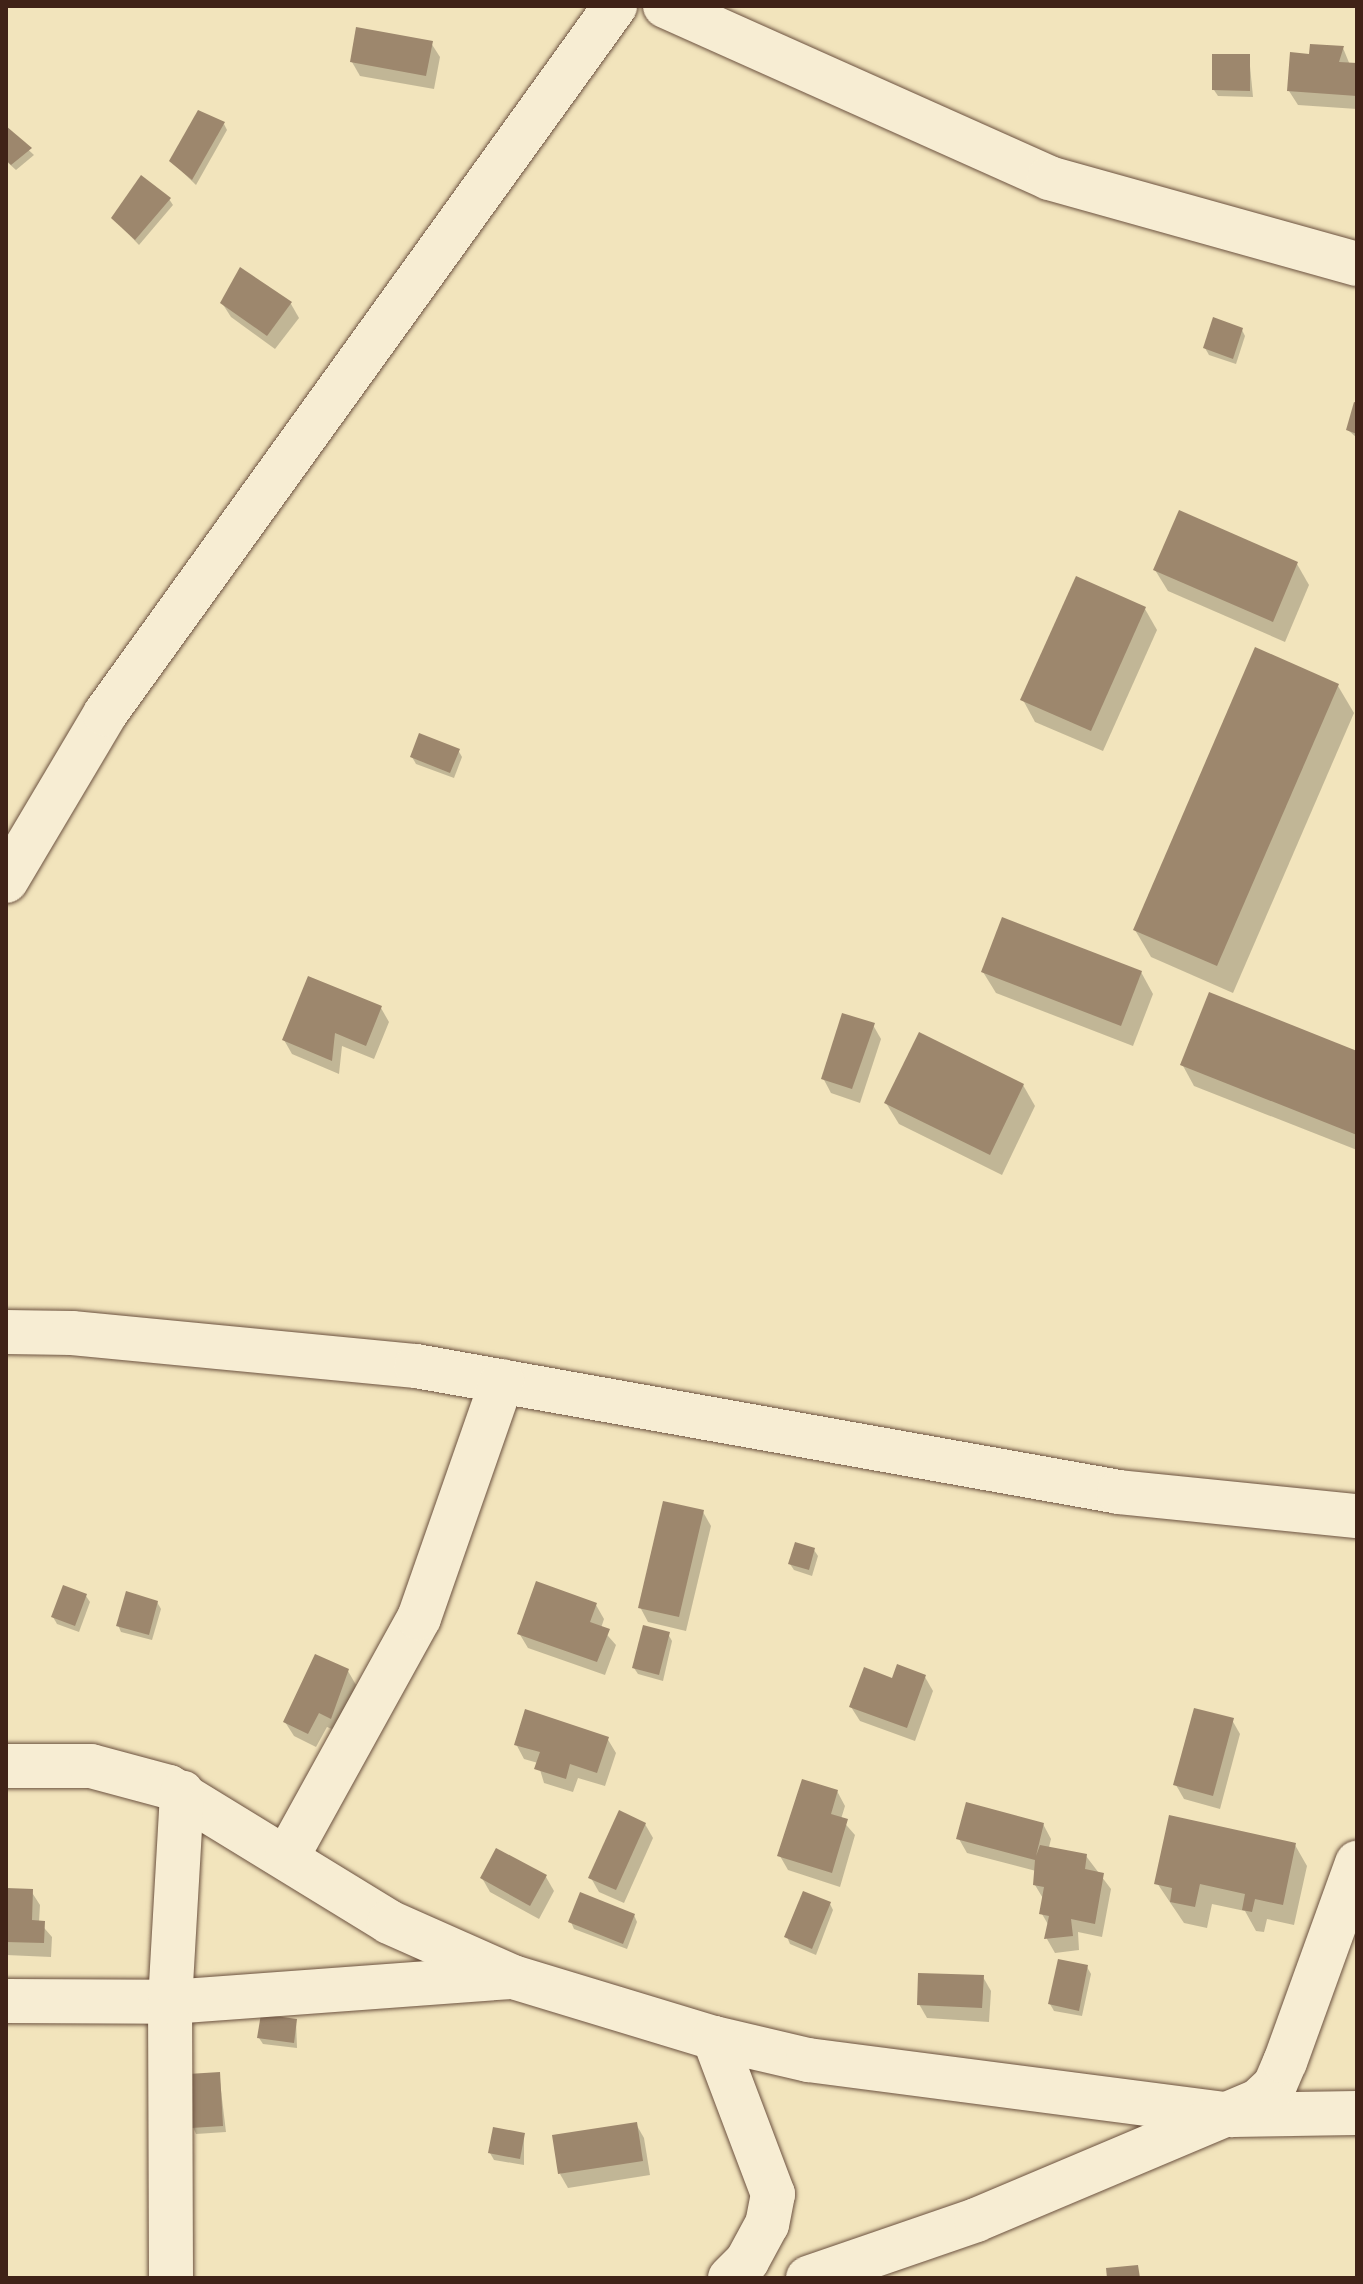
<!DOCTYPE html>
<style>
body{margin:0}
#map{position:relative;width:1363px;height:2284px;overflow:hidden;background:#f2e4bc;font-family:"IM FELL Great Primer",serif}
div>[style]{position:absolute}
.shadow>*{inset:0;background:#0003}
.building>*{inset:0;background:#9d876d}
.roads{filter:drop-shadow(0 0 2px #6c5240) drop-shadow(0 0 2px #6c5240)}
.minor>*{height:44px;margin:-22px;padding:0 22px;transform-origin:22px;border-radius:22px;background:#f7edd3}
span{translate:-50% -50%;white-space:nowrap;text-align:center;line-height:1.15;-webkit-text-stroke:6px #f7edd3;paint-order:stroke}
.frame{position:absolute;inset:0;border:8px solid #402217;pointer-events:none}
</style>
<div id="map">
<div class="shadow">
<i style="clip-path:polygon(431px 43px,440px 57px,434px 89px,360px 76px,352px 62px)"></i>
<i style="clip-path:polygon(1343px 48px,1350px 65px,1357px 65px,1357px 109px,1298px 105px,1289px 91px)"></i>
<i style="clip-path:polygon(1249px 56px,1253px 97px,1218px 96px,1214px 90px)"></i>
<i style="clip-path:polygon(224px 124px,227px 130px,196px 185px,171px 161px)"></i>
<i style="clip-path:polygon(6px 129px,34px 155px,16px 170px,6px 161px)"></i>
<i style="clip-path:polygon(169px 199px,173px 205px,139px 245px,113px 218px)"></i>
<i style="clip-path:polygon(241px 270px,291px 304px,299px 318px,275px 349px,231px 317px,222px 303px)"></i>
<i style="clip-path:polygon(1242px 330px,1245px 336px,1236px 364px,1209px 355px,1205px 348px)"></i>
<i style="clip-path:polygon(1357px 405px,1357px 438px,1348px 430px)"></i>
<i style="clip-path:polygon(1297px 564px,1309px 585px,1285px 642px,1168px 591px,1155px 570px)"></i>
<i style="clip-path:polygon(1145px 609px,1157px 630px,1103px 751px,1035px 722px,1023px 700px)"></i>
<i style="clip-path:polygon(1338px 686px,1354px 713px,1233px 993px,1151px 957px,1135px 930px)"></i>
<i style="clip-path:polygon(458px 750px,462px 757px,454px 778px,416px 764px,412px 757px)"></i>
<i style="clip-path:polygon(983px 972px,1141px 972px,1153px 994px,1133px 1046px,996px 993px)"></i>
<i style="clip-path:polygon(381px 1008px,389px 1022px,374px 1059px,342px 1046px,339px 1074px,292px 1054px,284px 1040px)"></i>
<i style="clip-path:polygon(873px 1025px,881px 1039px,860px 1103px,831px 1093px,823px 1078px)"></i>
<i style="clip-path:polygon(1357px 1053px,1357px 1150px,1194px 1086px,1182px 1064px)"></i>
<i style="clip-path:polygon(1023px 1085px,1035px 1106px,1002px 1175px,899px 1124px,886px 1103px)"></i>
<i style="clip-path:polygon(703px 1512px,711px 1526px,686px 1631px,648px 1622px,640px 1607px)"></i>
<i style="clip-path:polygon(814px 1550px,818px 1556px,812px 1576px,794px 1570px,790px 1564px)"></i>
<i style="clip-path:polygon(86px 1596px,90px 1602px,79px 1632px,57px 1624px,53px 1617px)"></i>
<i style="clip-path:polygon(157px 1602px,161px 1609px,152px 1640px,121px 1632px,118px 1625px)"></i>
<i style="clip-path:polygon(596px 1605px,604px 1619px,601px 1628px,616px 1645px,605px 1675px,528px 1648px,519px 1633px)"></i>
<i style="clip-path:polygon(668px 1634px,672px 1641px,663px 1681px,638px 1674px,634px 1668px)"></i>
<i style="clip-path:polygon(348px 1671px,356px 1685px,339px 1732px,327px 1727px,316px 1747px,294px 1736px,285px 1722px)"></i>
<i style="clip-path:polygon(925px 1677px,933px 1691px,915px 1741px,860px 1721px,851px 1707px,893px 1680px)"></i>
<i style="clip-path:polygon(1232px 1720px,1240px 1734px,1220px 1809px,1184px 1799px,1176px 1785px)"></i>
<i style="clip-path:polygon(607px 1738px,616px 1753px,605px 1786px,578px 1778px,573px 1792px,544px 1783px,538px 1763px,524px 1759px,516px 1744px)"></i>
<i style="clip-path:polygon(837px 1791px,845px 1806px,841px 1819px,855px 1835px,840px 1887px,788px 1870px,780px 1856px)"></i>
<i style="clip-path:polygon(645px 1824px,653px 1838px,624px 1903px,599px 1892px,591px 1878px)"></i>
<i style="clip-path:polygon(1043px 1824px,1051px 1839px,1048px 1851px,1086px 1856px,1111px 1889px,1102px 1937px,1078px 1932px,1079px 1950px,1055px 1953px,1047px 1939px,1049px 1926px,1042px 1914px,1044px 1900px,1035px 1885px,1036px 1871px,967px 1853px,959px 1839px)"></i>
<i style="clip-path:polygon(1295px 1845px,1307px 1866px,1294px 1925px,1267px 1919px,1264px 1932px,1256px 1931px,1245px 1911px,1212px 1904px,1207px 1928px,1184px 1923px,1157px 1883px)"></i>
<i style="clip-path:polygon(546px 1877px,554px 1891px,539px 1919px,490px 1892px,482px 1878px)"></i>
<i style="clip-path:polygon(6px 1890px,31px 1891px,40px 1905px,39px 1922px,52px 1937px,51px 1957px,6px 1955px)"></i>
<i style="clip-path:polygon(830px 1904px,833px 1910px,816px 1955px,790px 1944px,787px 1937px)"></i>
<i style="clip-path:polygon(634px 1915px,637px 1922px,627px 1949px,574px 1929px,571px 1922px)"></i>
<i style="clip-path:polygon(1087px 1967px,1091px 1974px,1082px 2016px,1054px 2011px,1050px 2004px)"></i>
<i style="clip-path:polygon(983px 1977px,991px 1991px,989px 2022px,927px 2018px,919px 2004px)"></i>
<i style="clip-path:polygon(296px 2021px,297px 2048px,263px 2044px,259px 2038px)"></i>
<i style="clip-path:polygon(219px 2074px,226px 2132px,196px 2134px,193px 2127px)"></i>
<i style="clip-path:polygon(636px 2124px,644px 2138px,650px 2175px,568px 2188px,560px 2174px)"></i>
<i style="clip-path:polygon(524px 2134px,524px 2165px,494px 2160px,490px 2153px)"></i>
</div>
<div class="building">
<i style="clip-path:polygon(356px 27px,433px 41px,426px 76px,350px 62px)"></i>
<i style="clip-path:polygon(1310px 44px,1344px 46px,1339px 62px,1357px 63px,1357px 96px,1287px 91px,1290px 52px,1309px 54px)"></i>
<i style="clip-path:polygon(1212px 54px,1250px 54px,1250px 91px,1212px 90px)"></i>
<i style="clip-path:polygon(198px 110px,225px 122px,192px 180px,169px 161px)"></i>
<i style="clip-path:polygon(6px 126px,32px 148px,11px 165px,6px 160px)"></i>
<i style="clip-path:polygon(141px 175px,171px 198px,135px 240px,111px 218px)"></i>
<i style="clip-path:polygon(240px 267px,292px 302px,267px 336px,220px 303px)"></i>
<i style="clip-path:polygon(1213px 317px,1243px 328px,1233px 359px,1203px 348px)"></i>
<i style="clip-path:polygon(1354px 402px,1357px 403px,1357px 434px,1346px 430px)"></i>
<i style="clip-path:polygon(1179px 510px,1298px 562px,1273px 622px,1153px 570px)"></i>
<i style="clip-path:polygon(1076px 576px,1146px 607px,1091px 731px,1020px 700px)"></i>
<i style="clip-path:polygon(1255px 647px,1339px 684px,1217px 966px,1133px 930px)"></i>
<i style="clip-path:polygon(419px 733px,460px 749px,450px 773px,410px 757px)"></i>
<i style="clip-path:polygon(1002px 917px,1142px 971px,1121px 1026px,981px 972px)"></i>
<i style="clip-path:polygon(308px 976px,382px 1006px,366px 1046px,335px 1033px,332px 1061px,282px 1040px)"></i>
<i style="clip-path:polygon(1209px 992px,1357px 1051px,1357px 1135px,1180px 1065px)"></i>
<i style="clip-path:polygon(842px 1013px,875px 1023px,852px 1089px,821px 1079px)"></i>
<i style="clip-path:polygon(919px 1032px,1024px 1084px,990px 1155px,884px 1103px)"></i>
<i style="clip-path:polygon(663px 1501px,704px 1510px,679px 1617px,638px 1608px)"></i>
<i style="clip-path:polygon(795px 1542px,815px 1548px,809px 1570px,788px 1564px)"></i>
<i style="clip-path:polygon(536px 1581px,597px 1603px,590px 1622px,610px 1629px,597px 1662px,517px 1634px)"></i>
<i style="clip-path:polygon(63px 1585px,87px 1594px,75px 1626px,51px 1617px)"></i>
<i style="clip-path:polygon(126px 1591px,158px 1601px,149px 1635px,116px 1626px)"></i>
<i style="clip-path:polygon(643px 1625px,670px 1632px,659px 1675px,632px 1668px)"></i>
<i style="clip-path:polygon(315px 1654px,349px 1669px,331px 1719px,319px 1713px,308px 1734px,283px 1722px)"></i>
<i style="clip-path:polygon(897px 1664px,926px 1675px,907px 1728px,849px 1707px,864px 1667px,892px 1678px)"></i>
<i style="clip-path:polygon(1194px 1708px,1234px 1718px,1213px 1796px,1173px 1785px)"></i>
<i style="clip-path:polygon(525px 1709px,609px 1737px,597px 1773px,570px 1764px,566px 1779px,534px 1769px,540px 1752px,514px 1745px)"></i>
<i style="clip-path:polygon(802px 1779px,838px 1790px,831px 1814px,848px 1819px,832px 1873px,777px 1856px)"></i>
<i style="clip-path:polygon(966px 1802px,1044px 1823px,1036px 1856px,1040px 1845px,1087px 1854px,1085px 1869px,1104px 1873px,1095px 1924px,1071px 1919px,1073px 1936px,1044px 1939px,1049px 1916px,1039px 1914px,1044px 1887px,1033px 1885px,1035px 1860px,956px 1839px)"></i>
<i style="clip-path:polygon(619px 1810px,646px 1823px,616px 1890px,588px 1878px)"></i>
<i style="clip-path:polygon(1169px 1815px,1296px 1843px,1283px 1905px,1255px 1899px,1252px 1912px,1242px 1910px,1245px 1894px,1200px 1884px,1195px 1907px,1170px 1902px,1172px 1888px,1154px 1884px)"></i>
<i style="clip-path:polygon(496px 1848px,547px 1875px,530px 1906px,480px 1878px)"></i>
<i style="clip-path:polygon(6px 1888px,33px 1889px,32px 1920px,45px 1921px,44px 1943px,6px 1942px)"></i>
<i style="clip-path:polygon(803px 1891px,831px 1902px,812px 1949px,784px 1937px)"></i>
<i style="clip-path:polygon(580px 1892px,635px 1914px,623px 1944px,568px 1922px)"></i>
<i style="clip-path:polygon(1058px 1959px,1088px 1965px,1079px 2011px,1048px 2004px)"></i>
<i style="clip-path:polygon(918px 1973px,984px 1975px,982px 2008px,917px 2005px)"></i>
<i style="clip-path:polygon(261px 2014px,297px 2019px,294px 2043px,257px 2038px)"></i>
<i style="clip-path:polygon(220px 2072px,223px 2126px,191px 2128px,188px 2074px)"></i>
<i style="clip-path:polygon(637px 2122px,643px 2161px,558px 2174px,552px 2135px)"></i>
<i style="clip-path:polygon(493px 2127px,525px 2133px,520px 2159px,488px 2153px)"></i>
<i style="clip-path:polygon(1138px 2265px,1140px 2278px,1107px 2278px,1106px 2268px)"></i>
</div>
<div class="roads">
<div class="minor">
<i style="left:665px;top:6px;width:421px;rotate:24.1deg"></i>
<i style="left:1049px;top:178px;width:320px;rotate:15.6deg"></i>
<i style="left:6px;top:881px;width:194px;rotate:-59.3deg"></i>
<i style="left:105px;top:714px;width:873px;rotate:-54.23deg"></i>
<i style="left:6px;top:1332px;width:66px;rotate:0.9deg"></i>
<i style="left:72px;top:1333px;width:346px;rotate:5.5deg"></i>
<i style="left:416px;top:1366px;width:714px;rotate:10.16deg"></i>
<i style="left:1119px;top:1492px;width:239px;rotate:5.8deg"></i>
<i style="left:6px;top:1766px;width:85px"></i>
<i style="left:91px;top:1766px;width:81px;rotate:15.1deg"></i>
<i style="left:169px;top:1787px;width:258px;rotate:31.5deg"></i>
<i style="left:389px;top:1922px;width:136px;rotate:23.9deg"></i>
<i style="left:513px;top:1977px;width:210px;rotate:16.9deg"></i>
<i style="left:714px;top:2038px;width:97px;rotate:13.2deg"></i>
<i style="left:808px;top:2060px;width:428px;rotate:7.4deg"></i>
<i style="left:1232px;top:2115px;width:125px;rotate:-0.9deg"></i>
<i style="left:287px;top:1857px;width:273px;rotate:-61.1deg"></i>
<i style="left:419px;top:1618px;width:251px;rotate:-70.7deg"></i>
<i style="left:6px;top:2001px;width:164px;rotate:0.3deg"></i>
<i style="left:170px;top:2002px;width:338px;rotate:-4.2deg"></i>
<i style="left:714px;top:2038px;width:167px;rotate:69.3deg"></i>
<i style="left:773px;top:2194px;width:31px;rotate:101deg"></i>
<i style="left:767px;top:2224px;width:42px;rotate:118.4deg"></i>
<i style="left:747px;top:2261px;width:24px;rotate:135deg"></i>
<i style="left:171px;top:2278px;width:276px;rotate:-90.2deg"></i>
<i style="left:170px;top:2002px;width:210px;rotate:-86.7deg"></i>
<i style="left:808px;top:2278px;width:178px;rotate:-19deg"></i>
<i style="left:976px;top:2220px;width:306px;rotate:-22.9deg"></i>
<i style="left:1258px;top:2101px;width:23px;rotate:-43deg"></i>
<i style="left:1275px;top:2085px;width:25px;rotate:-67deg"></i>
<i style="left:1285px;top:2062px;width:212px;rotate:-70.1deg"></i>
</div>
</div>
<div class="frame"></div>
</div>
